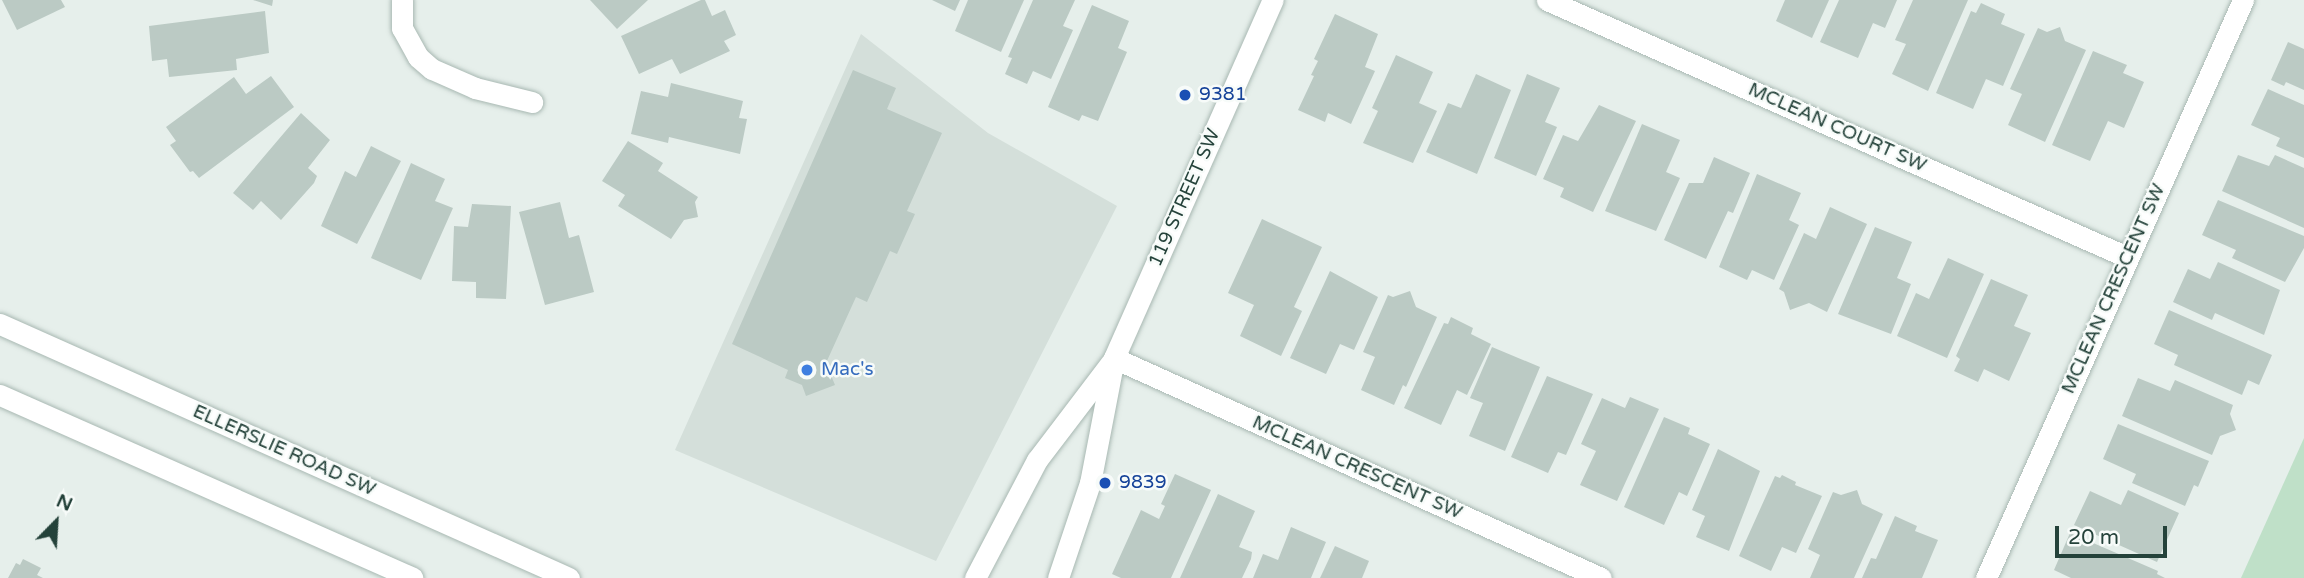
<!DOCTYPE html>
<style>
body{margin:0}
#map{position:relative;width:2304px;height:578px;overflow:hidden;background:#e6efeb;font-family:"Varela Round",sans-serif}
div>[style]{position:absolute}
.built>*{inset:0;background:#d4dfda}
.green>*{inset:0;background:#bfe0c8}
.building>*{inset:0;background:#bbcac4}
.roads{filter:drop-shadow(0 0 2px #a8b8b2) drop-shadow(0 0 2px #a8b8b2)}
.minor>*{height:21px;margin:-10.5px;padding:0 10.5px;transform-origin:10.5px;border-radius:10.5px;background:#fff}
.tertiary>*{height:21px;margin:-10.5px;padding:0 10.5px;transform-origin:10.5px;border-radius:10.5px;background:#fff}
.secondary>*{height:21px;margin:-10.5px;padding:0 10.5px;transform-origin:10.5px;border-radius:10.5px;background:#fff}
.dots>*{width:19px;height:19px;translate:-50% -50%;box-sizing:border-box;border:4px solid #f7fbf9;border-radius:50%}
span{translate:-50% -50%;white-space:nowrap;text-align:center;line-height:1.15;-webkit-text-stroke:5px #f7fbf9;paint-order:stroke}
.transit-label{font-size:19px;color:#164399}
.left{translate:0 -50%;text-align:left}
.street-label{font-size:19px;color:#24423a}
.shop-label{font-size:19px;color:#366cbe}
.north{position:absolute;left:21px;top:487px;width:70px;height:70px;-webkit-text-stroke:5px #f7fbf9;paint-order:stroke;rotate:24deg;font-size:19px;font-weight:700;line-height:28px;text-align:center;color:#24423a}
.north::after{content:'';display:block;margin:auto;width:24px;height:32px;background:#24423a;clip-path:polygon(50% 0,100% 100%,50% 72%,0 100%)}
.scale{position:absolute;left:2055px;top:526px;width:112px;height:32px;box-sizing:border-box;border:4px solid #24423a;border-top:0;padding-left:9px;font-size:21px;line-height:24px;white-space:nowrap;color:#24423a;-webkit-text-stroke:5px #f7fbf9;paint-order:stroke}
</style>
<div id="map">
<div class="built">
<i style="clip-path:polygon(861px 34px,988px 133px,1117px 206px,936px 561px,675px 450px)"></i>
</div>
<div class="green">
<i style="clip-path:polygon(2304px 438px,2304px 578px,2241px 578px)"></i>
</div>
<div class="building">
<i style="clip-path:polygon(2px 0,61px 0,65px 7px,17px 30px)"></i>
<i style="clip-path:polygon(253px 0,273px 0,272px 6px)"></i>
<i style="clip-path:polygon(590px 0,648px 0,617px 29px)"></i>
<i style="clip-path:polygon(701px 0,705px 0,712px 16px,725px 10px,736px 35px,724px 41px,730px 51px,680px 74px,672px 59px,639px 74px,621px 36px)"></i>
<i style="clip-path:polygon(932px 0,960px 0,955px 11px)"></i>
<i style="clip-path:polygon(968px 0,1024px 0,1001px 52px,955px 31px)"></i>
<i style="clip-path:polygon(1033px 0,1075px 0,1063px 26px,1073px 30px,1051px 79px,1033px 71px,1027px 84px,1005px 74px,1012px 58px,1008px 57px)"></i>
<i style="clip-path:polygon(1785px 0,1829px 0,1812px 38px,1776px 21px)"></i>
<i style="clip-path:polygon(1839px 0,1897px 0,1885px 28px,1873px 23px,1858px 58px,1820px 42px)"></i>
<i style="clip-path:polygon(1913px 0,1968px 0,1928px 91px,1892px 74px,1906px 44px,1895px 40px)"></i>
<i style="clip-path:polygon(1981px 3px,2005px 14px,2001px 24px,2025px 34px,2003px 86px,1986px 79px,1973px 109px,1936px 93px,1971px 11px,1976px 13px)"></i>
<i style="clip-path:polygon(1092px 5px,1129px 21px,1118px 48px,1127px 52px,1098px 121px,1082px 115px,1079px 121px,1048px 107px)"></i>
<i style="clip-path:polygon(265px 11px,269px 53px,236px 59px,237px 70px,169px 77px,167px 59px,152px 61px,149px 26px)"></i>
<i style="clip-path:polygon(1335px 14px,1378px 34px,1365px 67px,1375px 71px,1351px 124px,1328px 113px,1325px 122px,1298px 110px,1314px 76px,1311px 75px,1318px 61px,1314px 59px)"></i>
<i style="clip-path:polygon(2060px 27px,2065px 41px,2086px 50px,2045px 142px,2008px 125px,2022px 94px,2010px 89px,2038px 28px,2047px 32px)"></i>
<i style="clip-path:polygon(2288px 42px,2304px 49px,2304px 90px,2286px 82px,2284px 86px,2271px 80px)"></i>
<i style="clip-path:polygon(2093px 51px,2127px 65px,2123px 73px,2144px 82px,2124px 128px,2108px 121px,2090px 161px,2052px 145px)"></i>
<i style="clip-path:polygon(1396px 55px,1433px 72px,1419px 103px,1437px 111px,1413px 163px,1363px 143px,1378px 111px,1372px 108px)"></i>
<i style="clip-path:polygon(853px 70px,896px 88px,887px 109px,942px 133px,907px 211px,915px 214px,897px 254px,890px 251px,867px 302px,856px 297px,826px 363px,835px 385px,806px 396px,802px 385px,785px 378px,788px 370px,732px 344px)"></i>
<i style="clip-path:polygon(1476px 74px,1511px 90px,1477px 174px,1426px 152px,1448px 103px,1461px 108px)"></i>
<i style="clip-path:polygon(1527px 74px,1560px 88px,1545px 122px,1557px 127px,1536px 176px,1494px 158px)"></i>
<i style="clip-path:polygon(271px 76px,294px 107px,199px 178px,193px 171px,190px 172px,170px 145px,176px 141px,166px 127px,234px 77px,246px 94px)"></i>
<i style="clip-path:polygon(671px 83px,743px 101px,739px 118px,747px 119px,740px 154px,669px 137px,668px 143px,631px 134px,641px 91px,668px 97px)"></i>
<i style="clip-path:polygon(2268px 89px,2304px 105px,2304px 158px,2276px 146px,2280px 138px,2251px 125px)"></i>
<i style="clip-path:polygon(1599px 105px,1636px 121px,1593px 212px,1560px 197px,1564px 188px,1543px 179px,1563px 135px,1578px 141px)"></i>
<i style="clip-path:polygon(301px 113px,330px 140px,308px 168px,317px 176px,314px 183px,281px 220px,261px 201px,253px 210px,233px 193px)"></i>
<i style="clip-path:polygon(1642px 124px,1680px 140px,1666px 172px,1680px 178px,1656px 231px,1605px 211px)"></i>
<i style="clip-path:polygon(628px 141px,663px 163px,658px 171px,698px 197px,695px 202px,698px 217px,684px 220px,671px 239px,618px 206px,625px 195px,602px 181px)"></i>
<i style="clip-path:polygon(371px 146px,401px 161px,357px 244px,321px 226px,345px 171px,356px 177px)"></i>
<i style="clip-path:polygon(2238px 155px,2269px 166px,2275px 155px,2304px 168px,2304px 228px,2222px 191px)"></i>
<i style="clip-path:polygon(1714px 157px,1750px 173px,1733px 213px,1728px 211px,1706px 259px,1664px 240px,1689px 183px,1703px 183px)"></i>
<i style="clip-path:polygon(411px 163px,445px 179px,435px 201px,453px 208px,421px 280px,371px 258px)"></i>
<i style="clip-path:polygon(1757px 174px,1801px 193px,1789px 220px,1799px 225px,1774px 280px,1752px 270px,1747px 280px,1719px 267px)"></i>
<i style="clip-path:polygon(2218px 200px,2304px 236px,2304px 248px,2285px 282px,2232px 258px,2236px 250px,2202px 235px)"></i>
<i style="clip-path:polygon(560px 202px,569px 238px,579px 235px,594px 292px,545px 305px,519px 212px)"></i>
<i style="clip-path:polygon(472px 204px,511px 206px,506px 299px,476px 298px,476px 282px,452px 281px,454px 226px,468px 227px)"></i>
<i style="clip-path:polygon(1830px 207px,1867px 224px,1827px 312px,1809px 303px,1790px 310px,1784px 292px,1779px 289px,1804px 233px,1816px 239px)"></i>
<i style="clip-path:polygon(1262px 219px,1322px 247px,1294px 307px,1302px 311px,1281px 356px,1240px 336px,1254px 305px,1228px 293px)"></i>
<i style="clip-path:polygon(1875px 227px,1912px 242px,1897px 278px,1911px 284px,1891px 334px,1838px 314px)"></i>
<i style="clip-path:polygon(1948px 258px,1984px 274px,1947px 358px,1897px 336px,1916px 293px,1929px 299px)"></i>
<i style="clip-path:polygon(2218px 262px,2280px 290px,2264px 335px,2215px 313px,2212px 320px,2173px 302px,2188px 269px,2210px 279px)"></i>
<i style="clip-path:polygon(1330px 271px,1378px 297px,1354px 350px,1340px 344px,1326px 374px,1290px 358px)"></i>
<i style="clip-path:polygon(1991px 279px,2028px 295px,2014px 326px,2031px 333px,2009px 381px,1984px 369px,1978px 382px,1954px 371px,1960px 359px,1956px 356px)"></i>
<i style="clip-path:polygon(1410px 291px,1416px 307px,1437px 317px,1406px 387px,1403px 385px,1394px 405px,1361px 390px,1375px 357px,1363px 352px,1388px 295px,1393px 297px)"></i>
<i style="clip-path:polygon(2169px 310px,2272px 355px,2259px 385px,2248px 380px,2242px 395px,2174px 365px,2178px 355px,2154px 344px)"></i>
<i style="clip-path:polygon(1451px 317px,1473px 328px,1471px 334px,1491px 344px,1467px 395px,1457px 390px,1441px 425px,1404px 408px,1444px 323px,1448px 324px)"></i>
<i style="clip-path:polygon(1492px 347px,1540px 367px,1505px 451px,1469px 436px,1483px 403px,1470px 398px)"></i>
<i style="clip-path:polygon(1547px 376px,1593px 394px,1566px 455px,1558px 452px,1548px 473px,1511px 457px)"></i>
<i style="clip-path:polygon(2138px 378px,2170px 391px,2175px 380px,2233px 405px,2230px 414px,2236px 430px,2220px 436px,2212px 455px,2122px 416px)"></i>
<i style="clip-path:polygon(1630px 397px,1659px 409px,1617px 501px,1580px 485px,1596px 451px,1581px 444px,1602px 398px,1625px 408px)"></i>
<i style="clip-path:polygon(1664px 417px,1690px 428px,1688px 434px,1710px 444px,1687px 496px,1679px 492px,1664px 525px,1624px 507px)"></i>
<i style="clip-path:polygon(2118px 424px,2209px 461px,2198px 487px,2194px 485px,2185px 506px,2132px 483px,2136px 474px,2103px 459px)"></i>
<i style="clip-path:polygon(1718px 449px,1760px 471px,1729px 551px,1696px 537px,1705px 516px,1692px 510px)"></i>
<i style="clip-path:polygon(1175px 474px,1211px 490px,1171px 578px,1121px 578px,1112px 574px,1141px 510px,1159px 519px,1165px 506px,1161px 504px)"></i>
<i style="clip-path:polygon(1782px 475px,1796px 482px,1795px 485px,1822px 496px,1796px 553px,1782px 547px,1771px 571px,1739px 556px,1775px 476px,1780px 478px)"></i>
<i style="clip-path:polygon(1857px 490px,1862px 504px,1883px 514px,1854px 578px,1810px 578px,1820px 555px,1808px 549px,1833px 492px,1841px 495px)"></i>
<i style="clip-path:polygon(2128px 490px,2179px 513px,2157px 562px,2074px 525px,2090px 491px,2121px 505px)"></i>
<i style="clip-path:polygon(1218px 494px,1255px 511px,1239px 547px,1252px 552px,1251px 559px,1242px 578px,1180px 578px)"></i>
<i style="clip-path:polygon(1895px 516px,1917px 526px,1915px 531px,1938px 540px,1922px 578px,1862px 578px,1871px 558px,1876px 559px)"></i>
<i style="clip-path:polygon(1291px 527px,1326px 542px,1311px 578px,1253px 578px,1263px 554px,1278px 560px)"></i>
<i style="clip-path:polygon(2070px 533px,2158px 571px,2157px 574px,2165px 578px,2071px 578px,2054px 570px)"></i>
<i style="clip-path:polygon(1335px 546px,1369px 561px,1362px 578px,1320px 578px)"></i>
<i style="clip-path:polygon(23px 559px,41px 568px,37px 575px,43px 578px,8px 578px,16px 563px,20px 565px)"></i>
</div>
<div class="roads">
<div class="minor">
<i style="left:402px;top:0;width:28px;rotate:90deg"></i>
<i style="left:402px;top:28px;width:33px;rotate:61deg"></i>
<i style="left:418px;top:57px;width:18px;rotate:41deg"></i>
<i style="left:432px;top:69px;width:47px;rotate:23.8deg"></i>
<i style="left:475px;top:88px;width:59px;rotate:13.8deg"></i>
<i style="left:1547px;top:0;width:634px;rotate:23.9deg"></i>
<i style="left:1114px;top:358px;width:534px;rotate:24.31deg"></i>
<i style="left:1986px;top:578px;width:633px;rotate:-66.03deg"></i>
</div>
<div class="tertiary">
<i style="left:975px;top:578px;width:133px;rotate:-62.3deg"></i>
<i style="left:1037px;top:460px;width:122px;rotate:-52.7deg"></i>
<i style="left:1058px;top:578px;width:100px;rotate:-71.4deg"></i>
<i style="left:1090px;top:483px;width:127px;rotate:-79.1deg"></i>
<i style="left:1114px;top:358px;width:392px;rotate:-66.1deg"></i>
</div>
<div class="secondary">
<i style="left:0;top:324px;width:623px;rotate:24.06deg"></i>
<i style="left:0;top:395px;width:451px;rotate:23.9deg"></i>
</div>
</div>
<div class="dots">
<i style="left:1185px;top:95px;background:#1a4fb4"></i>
<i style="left:807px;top:370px;background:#3f7fe0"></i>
<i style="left:1105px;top:483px;background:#1a4fb4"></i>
</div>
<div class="transit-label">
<span class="left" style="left:1199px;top:95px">9381</span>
<span class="left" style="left:1119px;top:483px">9839</span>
</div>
<div class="street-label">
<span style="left:1837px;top:128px;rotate:24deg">MCLEAN COURT SW</span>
<span style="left:1185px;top:198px;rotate:-66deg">119 STREET SW</span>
<span style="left:2114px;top:289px;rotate:-66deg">MCLEAN CRESCENT SW</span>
<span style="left:284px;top:451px;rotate:24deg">ELLERSLIE ROAD SW</span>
<span style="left:1357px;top:468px;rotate:24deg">MCLEAN CRESCENT SW</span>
</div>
<div class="shop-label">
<span class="left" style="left:821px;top:370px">Mac's</span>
</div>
<div class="north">N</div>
<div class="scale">20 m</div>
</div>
